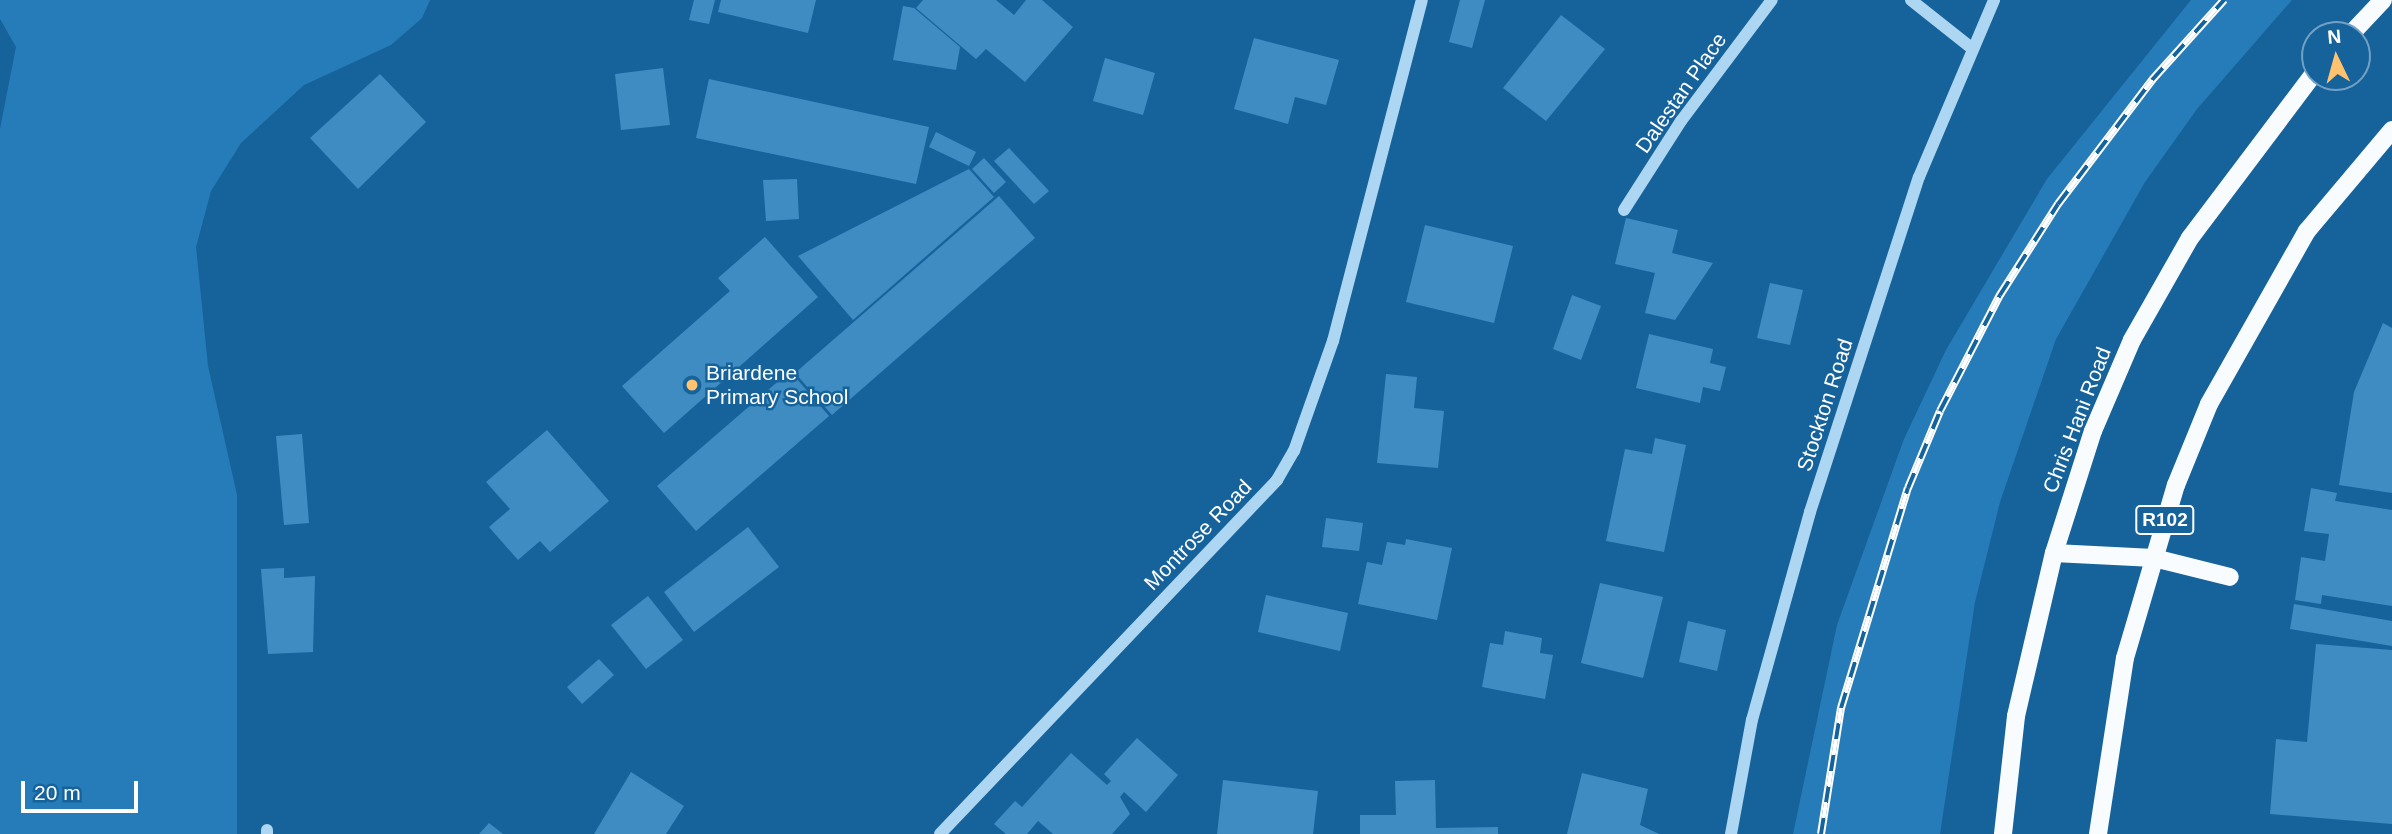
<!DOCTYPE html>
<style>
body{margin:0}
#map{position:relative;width:2392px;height:834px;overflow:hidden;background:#16639c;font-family:Helvetica,sans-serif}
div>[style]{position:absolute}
.green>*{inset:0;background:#267cb9}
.building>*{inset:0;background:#3f8cc3}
.minor>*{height:12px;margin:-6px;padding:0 6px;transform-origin:6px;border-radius:6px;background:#add6f2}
.major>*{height:18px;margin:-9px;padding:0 9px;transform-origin:9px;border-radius:9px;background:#f9fcff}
.rail>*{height:8px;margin-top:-4px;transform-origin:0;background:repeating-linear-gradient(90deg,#16639c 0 16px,#fff 0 32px);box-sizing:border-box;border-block:2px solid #fff}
.dots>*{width:19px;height:19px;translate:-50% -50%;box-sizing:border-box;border:4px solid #16639c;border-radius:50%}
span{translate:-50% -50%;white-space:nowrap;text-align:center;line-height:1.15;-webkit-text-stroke:5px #16639c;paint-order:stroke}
.shield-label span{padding:2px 5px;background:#16639c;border:2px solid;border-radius:5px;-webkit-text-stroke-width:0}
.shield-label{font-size:19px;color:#fff;font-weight:700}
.street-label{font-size:21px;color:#fff}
.poi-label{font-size:21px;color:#fff}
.left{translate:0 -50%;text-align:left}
.north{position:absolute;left:2301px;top:21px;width:70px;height:70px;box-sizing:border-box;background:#16639c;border:2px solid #73a1c4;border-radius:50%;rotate:355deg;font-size:19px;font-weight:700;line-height:28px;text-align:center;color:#fff}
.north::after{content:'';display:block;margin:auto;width:24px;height:32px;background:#ffc26f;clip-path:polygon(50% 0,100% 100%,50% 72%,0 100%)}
.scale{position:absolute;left:21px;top:781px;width:117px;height:32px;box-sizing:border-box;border:4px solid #fff;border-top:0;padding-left:9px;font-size:21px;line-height:24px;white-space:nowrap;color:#fff;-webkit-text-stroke:5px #16639c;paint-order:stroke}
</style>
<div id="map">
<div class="green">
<i style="clip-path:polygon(0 0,430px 0,422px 18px,391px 45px,304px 85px,241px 143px,211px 191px,196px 247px,208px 366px,237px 495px,237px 834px,0 834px,0 129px,16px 47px,0 19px)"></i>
<i style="clip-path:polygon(2191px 0,2292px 0,2197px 109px,2145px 182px,2056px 339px,2000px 502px,1975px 602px,1940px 834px,1793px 834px,1837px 625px,1904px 439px,1946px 350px,2047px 179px)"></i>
</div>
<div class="building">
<i style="clip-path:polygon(694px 0,715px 0,709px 24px,689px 20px)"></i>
<i style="clip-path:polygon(721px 0,816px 0,808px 33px,718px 12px)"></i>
<i style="clip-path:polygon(923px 0,996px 0,1014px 15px,1026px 0,1042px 0,1073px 27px,1025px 82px,986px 49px,976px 59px,916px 8px)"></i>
<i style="clip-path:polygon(1460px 0,1485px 0,1472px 48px,1449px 42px)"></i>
<i style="clip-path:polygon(903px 6px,914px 8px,960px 47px,956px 70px,893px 60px)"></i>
<i style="clip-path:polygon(1561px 15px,1605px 49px,1546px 121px,1503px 88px)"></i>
<i style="clip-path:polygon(1254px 38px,1339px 60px,1326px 105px,1295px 97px,1288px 124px,1234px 109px)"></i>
<i style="clip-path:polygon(1105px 58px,1155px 73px,1143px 115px,1093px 101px)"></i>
<i style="clip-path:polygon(663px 68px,670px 125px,621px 130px,615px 74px)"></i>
<i style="clip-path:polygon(380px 74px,426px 122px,358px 189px,310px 138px)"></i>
<i style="clip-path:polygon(709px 79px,929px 127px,916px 184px,696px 138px)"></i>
<i style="clip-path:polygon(936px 132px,976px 152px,969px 166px,929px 147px)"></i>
<i style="clip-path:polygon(1009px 148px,1049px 191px,1034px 204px,994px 161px)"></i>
<i style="clip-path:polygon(984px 158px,1006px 182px,994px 193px,972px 169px)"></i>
<i style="clip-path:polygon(969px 169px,994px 197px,853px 320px,798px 256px)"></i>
<i style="clip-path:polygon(797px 179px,799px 219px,766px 221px,763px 180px)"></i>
<i style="clip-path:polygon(999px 196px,1035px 238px,832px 415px,795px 373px)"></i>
<i style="clip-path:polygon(1626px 218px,1678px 230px,1672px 253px,1713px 263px,1675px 320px,1645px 313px,1655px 273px,1615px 264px)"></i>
<i style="clip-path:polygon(1425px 225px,1513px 246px,1494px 323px,1406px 302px)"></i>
<i style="clip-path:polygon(765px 237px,818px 297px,664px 433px,622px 386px,730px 291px,718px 278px)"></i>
<i style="clip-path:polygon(1770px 283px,1803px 290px,1790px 345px,1757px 338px)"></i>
<i style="clip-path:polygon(1572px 295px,1601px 306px,1581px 360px,1553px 349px)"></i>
<i style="clip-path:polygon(2383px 323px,2392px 328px,2392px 493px,2339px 485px,2354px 392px)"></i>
<i style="clip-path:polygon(1649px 334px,1713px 349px,1710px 363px,1726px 367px,1720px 391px,1703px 387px,1700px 403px,1636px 388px)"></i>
<i style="clip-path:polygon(790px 371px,829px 416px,696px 531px,657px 486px)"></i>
<i style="clip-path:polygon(1386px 374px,1417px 377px,1414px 408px,1444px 411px,1438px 468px,1377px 463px)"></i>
<i style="clip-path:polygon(547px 430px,609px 501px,550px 552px,540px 541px,518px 560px,489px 527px,510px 509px,486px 482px)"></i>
<i style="clip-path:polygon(302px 434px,309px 523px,284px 525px,276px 436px)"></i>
<i style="clip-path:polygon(1655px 438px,1686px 445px,1664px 552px,1606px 541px,1625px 449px,1652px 454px)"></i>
<i style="clip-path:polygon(2311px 488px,2337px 493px,2335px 501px,2392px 510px,2392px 606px,2322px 595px,2321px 604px,2295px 600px,2301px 557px,2325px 561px,2329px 534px,2304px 531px)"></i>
<i style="clip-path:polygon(1326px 518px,1363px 523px,1359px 551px,1322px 547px)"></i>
<i style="clip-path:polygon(748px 527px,779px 567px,694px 632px,664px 592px)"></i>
<i style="clip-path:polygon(1406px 539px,1452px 548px,1437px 620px,1358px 604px,1367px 562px,1382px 565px,1387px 542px,1405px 545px)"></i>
<i style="clip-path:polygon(284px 568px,284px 578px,315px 576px,313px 652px,268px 654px,261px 569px)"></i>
<i style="clip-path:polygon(1600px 583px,1663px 597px,1643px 678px,1581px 663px)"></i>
<i style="clip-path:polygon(1266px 595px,1348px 613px,1340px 651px,1258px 632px)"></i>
<i style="clip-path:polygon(648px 596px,683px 640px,646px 669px,611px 625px)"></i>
<i style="clip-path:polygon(2294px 604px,2392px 621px,2392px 646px,2290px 629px)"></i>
<i style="clip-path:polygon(1688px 621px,1726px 630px,1717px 671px,1679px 662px)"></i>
<i style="clip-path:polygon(1505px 631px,1542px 638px,1540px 653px,1553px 655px,1545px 699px,1482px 687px,1490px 643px,1503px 645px)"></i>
<i style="clip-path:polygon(2316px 644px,2392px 650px,2392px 824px,2270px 814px,2276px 739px,2307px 742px)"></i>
<i style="clip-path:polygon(599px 659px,614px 675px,582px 704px,567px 687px)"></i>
<i style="clip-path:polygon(1137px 738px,1178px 775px,1146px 812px,1124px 792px,1120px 797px,1130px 814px,1112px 834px,1053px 834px,1038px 821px,1027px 834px,1006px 834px,994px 824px,1015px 801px,1022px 807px,1071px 753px,1107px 785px,1111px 781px,1104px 774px)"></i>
<i style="clip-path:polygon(631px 772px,684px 806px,666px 834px,594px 834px)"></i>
<i style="clip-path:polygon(1582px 773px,1648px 789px,1640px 825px,1659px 834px,1567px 834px)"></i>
<i style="clip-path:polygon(1223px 780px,1318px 791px,1313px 834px,1217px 834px)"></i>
<i style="clip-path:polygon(1435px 780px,1436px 828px,1498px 827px,1498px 834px,1360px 834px,1360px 815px,1396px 815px,1395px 781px)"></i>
<i style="clip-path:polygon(489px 823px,503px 834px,479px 834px)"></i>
</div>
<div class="minor">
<i style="left:1911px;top:0;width:74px;rotate:38.4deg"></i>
<i style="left:1624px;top:210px;width:106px;rotate:-57.4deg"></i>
<i style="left:1681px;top:121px;width:151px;rotate:-53.1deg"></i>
<i style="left:267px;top:830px;width:4px;rotate:90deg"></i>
<i style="left:940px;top:834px;width:489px;rotate:-46.4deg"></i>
<i style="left:1277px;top:480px;width:34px;rotate:-60deg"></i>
<i style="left:1294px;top:451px;width:117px;rotate:-70.5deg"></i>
<i style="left:1333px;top:341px;width:352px;rotate:-75.4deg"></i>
<i style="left:1731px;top:834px;width:116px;rotate:-79.6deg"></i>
<i style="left:1752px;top:720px;width:216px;rotate:-74.4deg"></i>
<i style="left:1810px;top:512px;width:352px;rotate:-72deg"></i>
<i style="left:1919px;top:177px;width:192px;rotate:-67deg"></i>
</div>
<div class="major">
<i style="left:2350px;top:35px;width:48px;rotate:-46.7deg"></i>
<i style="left:2054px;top:553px;width:100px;rotate:2.9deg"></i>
<i style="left:2154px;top:558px;width:78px;rotate:14deg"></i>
<i style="left:2003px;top:834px;width:119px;rotate:-83.7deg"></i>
<i style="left:2016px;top:716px;width:167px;rotate:-76.9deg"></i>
<i style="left:2054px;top:553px;width:128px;rotate:-72.3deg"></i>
<i style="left:2093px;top:431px;width:99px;rotate:-66.8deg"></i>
<i style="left:2132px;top:340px;width:117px;rotate:-60.4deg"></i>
<i style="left:2190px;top:238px;width:208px;rotate:-53deg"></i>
<i style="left:2098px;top:834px;width:178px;rotate:-81.3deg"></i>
<i style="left:2125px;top:658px;width:180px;rotate:-73.6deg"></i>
<i style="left:2176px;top:485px;width:87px;rotate:-67.8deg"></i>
<i style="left:2209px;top:404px;width:199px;rotate:-60.5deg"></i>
<i style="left:2307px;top:231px;width:132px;rotate:-49.9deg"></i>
</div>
<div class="rail">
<i style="left:1821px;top:834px;width:128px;rotate:-81deg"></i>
<i style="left:1841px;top:708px;width:230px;rotate:-73.1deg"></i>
<i style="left:1908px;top:488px;width:83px;rotate:-67.4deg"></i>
<i style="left:1940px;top:411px;width:131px;rotate:-62.7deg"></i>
<i style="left:2000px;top:295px;width:108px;rotate:-57.5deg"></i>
<i style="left:2058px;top:204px;width:156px;rotate:-52.8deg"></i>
<i style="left:2152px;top:80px;width:108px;rotate:-48deg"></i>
</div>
<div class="dots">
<i style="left:692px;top:385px;background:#ffc26f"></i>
</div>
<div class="shield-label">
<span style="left:2165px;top:520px">R102</span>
</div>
<div class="street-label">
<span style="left:1681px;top:93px;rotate:-55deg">Dalestan Place</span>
<span style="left:1825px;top:405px;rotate:-72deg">Stockton Road</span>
<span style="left:2077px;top:420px;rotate:-69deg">Chris Hani Road</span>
<span style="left:1198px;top:535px;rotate:-46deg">Montrose Road</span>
</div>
<div class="poi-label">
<span class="left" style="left:706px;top:385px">Briardene<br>Primary School</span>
</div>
<div class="north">N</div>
<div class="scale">20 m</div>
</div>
